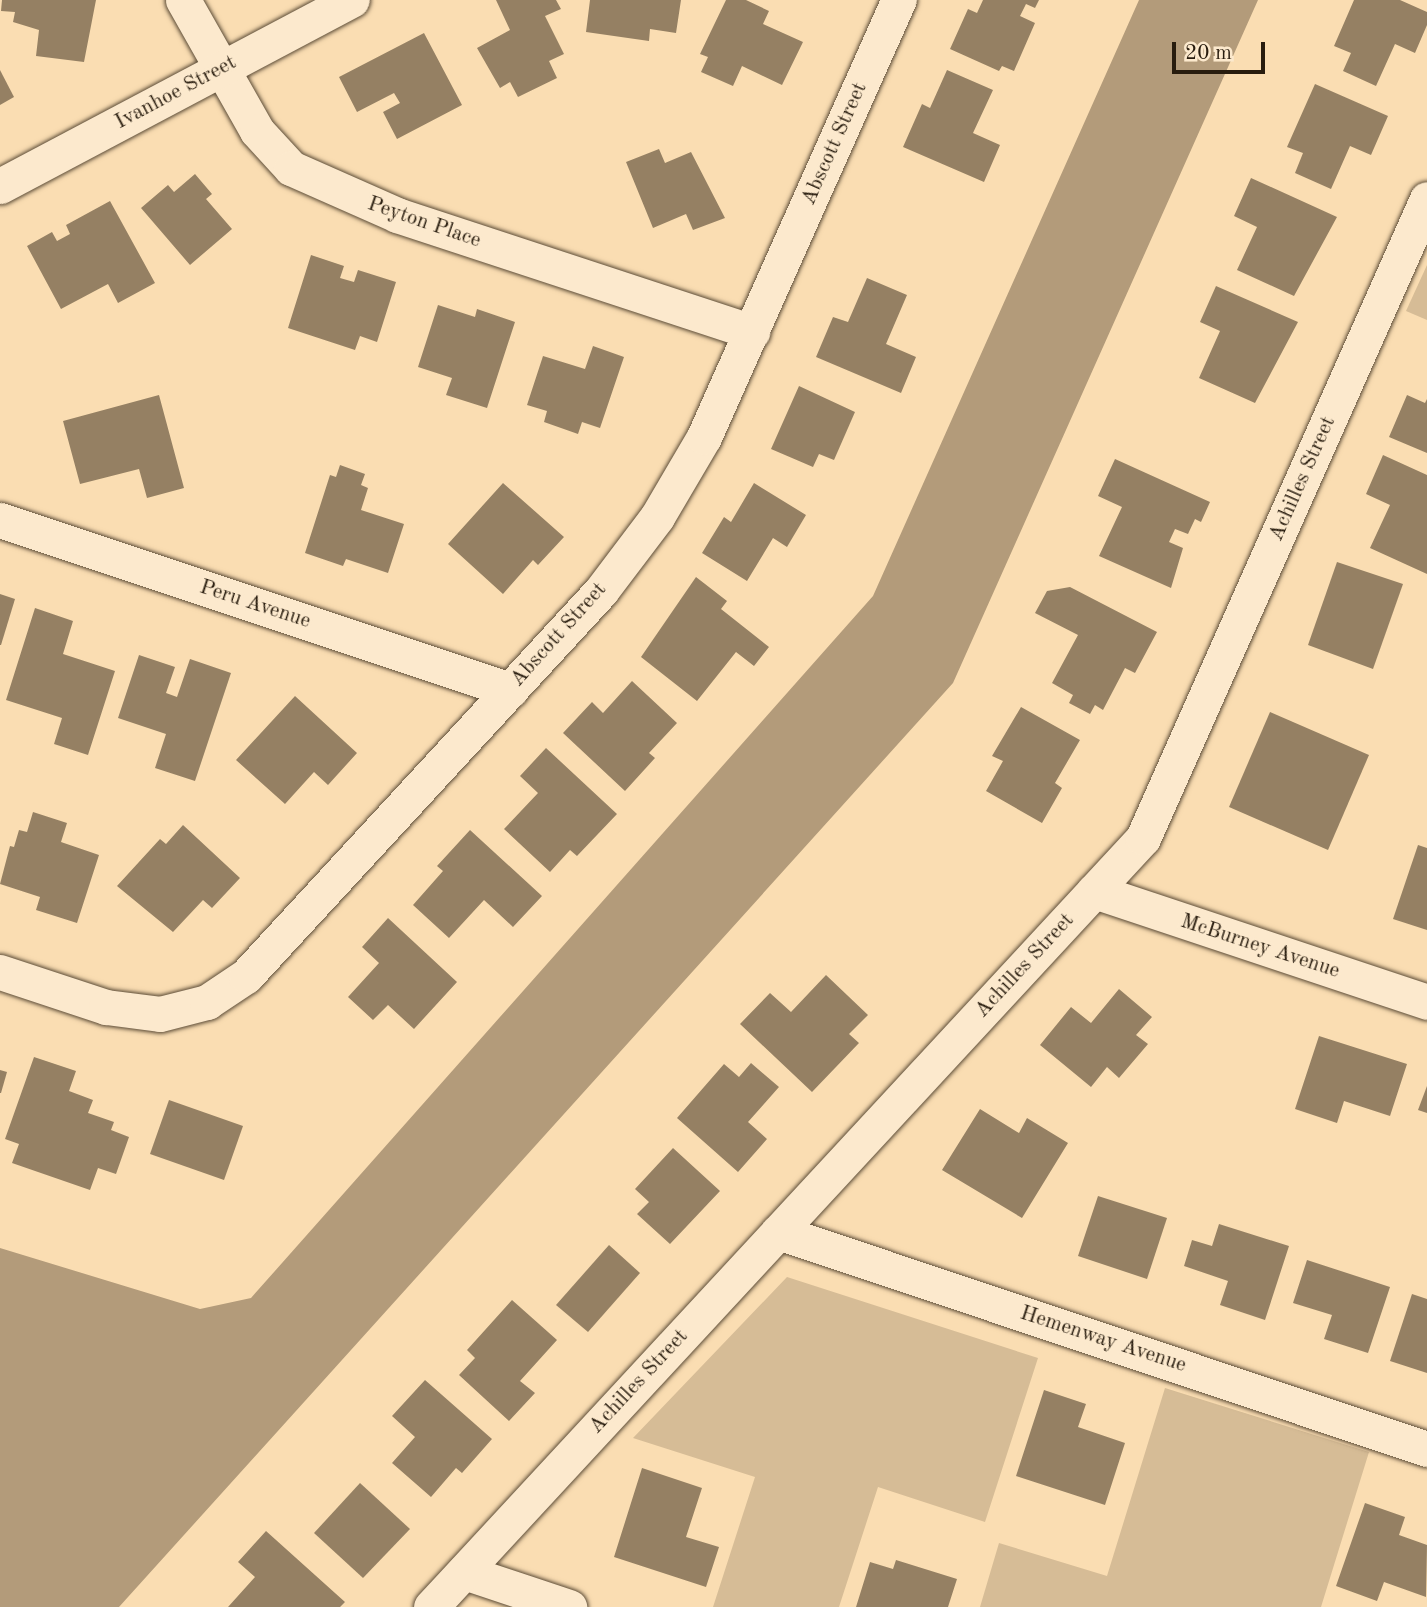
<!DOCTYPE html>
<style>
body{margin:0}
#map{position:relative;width:1427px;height:1607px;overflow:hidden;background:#faddb2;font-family:"Old Standard TT",serif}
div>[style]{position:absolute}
.green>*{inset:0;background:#d6bc96}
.water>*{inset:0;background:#b39b7a}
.building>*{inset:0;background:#958063}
.roads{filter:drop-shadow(0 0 2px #5c4c37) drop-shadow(0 0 2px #5c4c37)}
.minor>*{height:35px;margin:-17.5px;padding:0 17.5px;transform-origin:17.5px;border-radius:17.5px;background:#fce9cd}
span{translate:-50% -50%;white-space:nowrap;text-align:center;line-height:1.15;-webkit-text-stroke:5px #fce9cd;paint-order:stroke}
.street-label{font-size:21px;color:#281c0e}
.scale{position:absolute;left:1172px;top:42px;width:93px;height:32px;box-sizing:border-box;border:4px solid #281c0e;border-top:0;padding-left:9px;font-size:21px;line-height:24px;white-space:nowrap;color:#281c0e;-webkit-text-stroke:5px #fce9cd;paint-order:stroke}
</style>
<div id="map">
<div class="green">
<i style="clip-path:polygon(1427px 265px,1427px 320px,1406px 311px)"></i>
<i style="clip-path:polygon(787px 1277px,1038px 1358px,985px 1522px,878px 1487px,839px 1607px,713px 1607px,755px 1477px,633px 1438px)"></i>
<i style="clip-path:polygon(1165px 1388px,1369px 1452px,1321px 1607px,980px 1607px,999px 1543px,1107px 1576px)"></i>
</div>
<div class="water">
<i style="clip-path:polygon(1139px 0,1258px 0,953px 683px,119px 1607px,0 1607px,0 1248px,200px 1309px,251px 1298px,873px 596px)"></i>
</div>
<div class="building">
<i style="clip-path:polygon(2px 0,96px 0,84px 62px,36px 56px,39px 30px,13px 22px,15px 12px,1px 11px)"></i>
<i style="clip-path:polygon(496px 0,556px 0,561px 9px,545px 16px,564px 54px,549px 61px,557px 78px,518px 97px,510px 82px,500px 88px,477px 48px,510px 30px)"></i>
<i style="clip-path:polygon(590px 0,681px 0,676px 33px,650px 29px,649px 41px,586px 32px)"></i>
<i style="clip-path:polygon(726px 0,746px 0,769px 11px,763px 24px,803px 42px,782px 85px,742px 66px,733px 86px,701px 72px,708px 57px,700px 54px)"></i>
<i style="clip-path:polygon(983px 0,1039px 0,1035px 8px,1026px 4px,1020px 16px,1035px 23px,1014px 71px,1002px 66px,999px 71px,950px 49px,968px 9px,977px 13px)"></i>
<i style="clip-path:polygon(1354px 0,1400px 0,1427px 12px,1427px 25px,1415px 53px,1395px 44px,1376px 86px,1343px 71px,1351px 53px,1334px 46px)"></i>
<i style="clip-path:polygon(424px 33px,462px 105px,397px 139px,383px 112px,400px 103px,394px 93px,357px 112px,339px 77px)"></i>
<i style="clip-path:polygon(0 70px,14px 97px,0 105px)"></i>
<i style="clip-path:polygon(947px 70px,993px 90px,973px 133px,1000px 145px,984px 182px,903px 147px,922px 104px,930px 108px)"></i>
<i style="clip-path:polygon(1315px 84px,1388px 116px,1371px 155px,1350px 146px,1331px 189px,1295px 173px,1303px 153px,1287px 147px)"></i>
<i style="clip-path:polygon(659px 149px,665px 163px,691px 152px,725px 218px,693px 230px,686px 214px,653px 228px,626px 162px)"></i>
<i style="clip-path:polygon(195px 174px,212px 194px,206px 199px,232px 229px,190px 265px,141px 208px,168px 185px,174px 192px)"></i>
<i style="clip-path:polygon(1251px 178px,1337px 217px,1294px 296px,1237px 270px,1257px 227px,1234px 216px)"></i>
<i style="clip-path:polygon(110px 201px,155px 283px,118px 303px,108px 284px,61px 309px,27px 246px,52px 232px,57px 241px,70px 234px,66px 225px)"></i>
<i style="clip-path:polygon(311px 255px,344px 266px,340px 278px,354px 282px,358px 270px,396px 282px,377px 342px,360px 336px,355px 350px,288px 328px)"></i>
<i style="clip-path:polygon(867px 278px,907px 295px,886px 344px,916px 357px,901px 393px,816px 357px,833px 317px,848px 322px)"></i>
<i style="clip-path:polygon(1216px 286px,1298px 322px,1255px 403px,1199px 378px,1220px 331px,1200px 322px)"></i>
<i style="clip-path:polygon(438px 305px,475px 317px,477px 309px,515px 322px,487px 408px,446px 395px,452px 378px,418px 367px)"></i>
<i style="clip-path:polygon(593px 346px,624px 357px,600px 428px,582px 422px,578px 434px,544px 422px,547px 411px,527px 405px,543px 356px,585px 369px)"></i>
<i style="clip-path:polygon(799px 386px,855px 412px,834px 460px,819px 454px,813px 467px,771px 449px)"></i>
<i style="clip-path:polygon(159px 395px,184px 488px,147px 498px,139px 469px,80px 484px,63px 421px)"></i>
<i style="clip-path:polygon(1407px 395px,1425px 403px,1427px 399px,1427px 453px,1389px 437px)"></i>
<i style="clip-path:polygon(1383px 455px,1427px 475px,1427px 574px,1370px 548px,1390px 505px,1366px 494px)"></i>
<i style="clip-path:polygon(1115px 459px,1210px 502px,1201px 522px,1195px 519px,1188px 534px,1175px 529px,1169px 542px,1183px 548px,1171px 588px,1099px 556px,1122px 507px,1098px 496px)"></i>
<i style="clip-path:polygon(340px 465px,365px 474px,361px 485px,368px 488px,361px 510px,404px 524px,388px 573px,346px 559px,343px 566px,305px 553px,330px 475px,336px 477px)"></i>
<i style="clip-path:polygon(503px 483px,564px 537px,538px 565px,533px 560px,503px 594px,448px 544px)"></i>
<i style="clip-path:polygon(754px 483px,806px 515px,787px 547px,773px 538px,747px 581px,702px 553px,724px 517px,731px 522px)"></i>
<i style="clip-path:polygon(1337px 562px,1403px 584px,1373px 669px,1308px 645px)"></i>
<i style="clip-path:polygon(696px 577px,727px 601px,721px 609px,769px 647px,754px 666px,736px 652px,697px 701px,641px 657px)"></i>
<i style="clip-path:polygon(1070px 587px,1157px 632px,1135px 673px,1125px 668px,1103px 710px,1095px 705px,1090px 714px,1069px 703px,1073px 695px,1052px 683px,1078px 635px,1035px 613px,1047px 591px)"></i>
<i style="clip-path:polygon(0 594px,15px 599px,1px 645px,0 645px)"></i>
<i style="clip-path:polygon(35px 608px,73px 621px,63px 654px,115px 671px,88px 755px,54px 744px,62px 718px,6px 700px)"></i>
<i style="clip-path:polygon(139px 655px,175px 667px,166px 693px,177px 697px,190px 659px,231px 673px,195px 781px,155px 768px,166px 734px,118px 718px)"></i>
<i style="clip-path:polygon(632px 681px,677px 723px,649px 753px,655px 758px,625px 791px,563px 733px,592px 702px,603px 713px)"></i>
<i style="clip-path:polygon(295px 696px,357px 753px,328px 785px,314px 772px,285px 804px,236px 760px)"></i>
<i style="clip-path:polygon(1021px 707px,1080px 740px,1055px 783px,1062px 788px,1042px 823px,986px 791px,1003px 761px,992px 756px)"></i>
<i style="clip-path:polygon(1270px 712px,1369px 755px,1328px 850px,1229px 807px)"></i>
<i style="clip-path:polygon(546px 748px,617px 814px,577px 856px,570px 850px,550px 872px,504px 829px,538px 793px,520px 776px)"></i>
<i style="clip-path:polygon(33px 812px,67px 823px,61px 842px,99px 855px,77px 923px,36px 910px,40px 897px,0 884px,10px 846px,14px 847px,19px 830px,27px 832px)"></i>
<i style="clip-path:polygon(183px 825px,240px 878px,212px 908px,203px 900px,173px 932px,117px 886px,160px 839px,166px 844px)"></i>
<i style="clip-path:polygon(470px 830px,542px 896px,513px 927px,484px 900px,449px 938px,413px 905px,443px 871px,437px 866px)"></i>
<i style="clip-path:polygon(1418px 845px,1427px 848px,1427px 930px,1393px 919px)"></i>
<i style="clip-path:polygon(388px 918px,457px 982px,414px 1029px,388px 1005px,373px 1020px,348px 997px,379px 963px,362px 947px)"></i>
<i style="clip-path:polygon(826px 975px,868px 1015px,849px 1034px,859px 1043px,812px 1092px,740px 1024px,770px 993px,791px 1012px)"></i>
<i style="clip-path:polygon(1119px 989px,1152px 1017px,1136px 1035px,1148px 1044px,1119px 1078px,1107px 1067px,1091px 1087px,1040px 1045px,1071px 1007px,1091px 1023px)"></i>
<i style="clip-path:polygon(1319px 1036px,1407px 1064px,1390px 1116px,1344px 1101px,1337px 1123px,1295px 1109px)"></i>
<i style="clip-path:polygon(34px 1057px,76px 1071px,69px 1091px,93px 1100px,88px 1113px,114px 1122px,111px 1130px,129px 1137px,116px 1174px,98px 1168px,90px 1190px,12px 1163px,19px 1144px,5px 1139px)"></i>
<i style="clip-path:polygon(751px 1063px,779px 1087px,748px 1122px,767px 1139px,738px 1172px,677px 1118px,724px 1064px,739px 1077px)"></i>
<i style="clip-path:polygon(0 1070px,7px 1072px,1px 1093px,0 1093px)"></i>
<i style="clip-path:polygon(1427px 1086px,1427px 1113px,1418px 1110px)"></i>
<i style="clip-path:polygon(169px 1100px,243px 1126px,224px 1180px,150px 1154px)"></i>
<i style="clip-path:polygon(980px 1109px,1019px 1133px,1027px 1118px,1068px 1143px,1022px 1218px,942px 1170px)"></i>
<i style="clip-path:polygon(673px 1148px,720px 1191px,670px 1244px,637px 1214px,649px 1202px,635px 1189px)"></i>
<i style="clip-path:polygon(1098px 1196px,1167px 1218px,1147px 1279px,1078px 1256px)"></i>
<i style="clip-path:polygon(1219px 1224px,1289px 1246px,1265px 1320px,1220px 1305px,1228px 1281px,1184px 1266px,1192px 1240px,1212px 1246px)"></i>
<i style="clip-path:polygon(609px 1245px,640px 1273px,588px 1332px,556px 1305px)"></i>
<i style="clip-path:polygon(1307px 1260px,1390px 1287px,1368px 1353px,1324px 1339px,1332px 1315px,1293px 1303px)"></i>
<i style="clip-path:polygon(1412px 1294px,1427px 1299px,1427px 1373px,1390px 1361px)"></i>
<i style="clip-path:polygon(512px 1300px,557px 1340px,520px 1381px,535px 1393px,509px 1421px,459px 1375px,475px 1358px,467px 1350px)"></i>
<i style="clip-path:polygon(425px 1380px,492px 1439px,462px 1473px,456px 1468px,431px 1497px,392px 1463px,415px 1437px,392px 1416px)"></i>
<i style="clip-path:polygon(1044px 1390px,1086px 1404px,1078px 1427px,1125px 1443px,1105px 1505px,1016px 1476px)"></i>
<i style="clip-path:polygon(642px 1468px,702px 1488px,686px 1537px,719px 1547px,706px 1587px,614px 1557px)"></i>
<i style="clip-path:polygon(360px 1483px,410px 1529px,363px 1578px,314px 1533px)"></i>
<i style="clip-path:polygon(1365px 1503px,1405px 1517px,1399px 1535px,1427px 1545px,1426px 1597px,1384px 1582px,1377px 1601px,1336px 1586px)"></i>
<i style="clip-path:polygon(266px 1531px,345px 1602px,340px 1607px,228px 1607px,255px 1577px,238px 1562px)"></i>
<i style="clip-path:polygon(896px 1560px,957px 1579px,948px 1607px,856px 1607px,870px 1562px,893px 1569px)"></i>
</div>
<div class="roads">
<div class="minor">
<i style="left:183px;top:0;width:150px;rotate:60.5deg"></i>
<i style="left:257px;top:131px;width:50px;rotate:47.4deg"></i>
<i style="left:291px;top:168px;width:116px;rotate:23.9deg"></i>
<i style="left:397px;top:215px;width:374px;rotate:18.2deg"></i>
<i style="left:0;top:186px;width:398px;rotate:-27.9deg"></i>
<i style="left:0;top:520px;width:538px;rotate:18.43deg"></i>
<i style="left:1094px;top:891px;width:351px;rotate:18.4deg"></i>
<i style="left:0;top:972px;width:112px;rotate:18.3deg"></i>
<i style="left:106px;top:1007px;width:54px;rotate:7.4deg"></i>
<i style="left:160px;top:1014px;width:49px;rotate:-14.3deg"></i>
<i style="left:207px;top:1002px;width:47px;rotate:-33.7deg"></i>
<i style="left:246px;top:976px;width:524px;rotate:-47.32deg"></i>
<i style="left:601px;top:591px;width:93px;rotate:-52.9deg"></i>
<i style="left:657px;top:517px;width:93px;rotate:-59.6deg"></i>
<i style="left:704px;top:437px;width:479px;rotate:-66deg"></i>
<i style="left:778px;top:1232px;width:684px;rotate:18.49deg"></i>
<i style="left:464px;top:1572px;width:111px;rotate:18.4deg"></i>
<i style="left:431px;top:1607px;width:1048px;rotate:-47.2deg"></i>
<i style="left:1143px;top:838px;width:699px;rotate:-66.04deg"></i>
</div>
</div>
<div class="street-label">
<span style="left:176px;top:93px;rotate:-28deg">Ivanhoe Street</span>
<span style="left:835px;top:144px;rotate:-66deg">Abscott Street</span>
<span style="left:424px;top:223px;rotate:19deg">Peyton Place</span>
<span style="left:1303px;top:479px;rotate:-66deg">Achilles Street</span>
<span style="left:255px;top:605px;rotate:18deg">Peru Avenue</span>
<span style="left:559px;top:635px;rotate:-48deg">Abscott Street</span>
<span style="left:1260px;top:947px;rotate:18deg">McBurney Avenue</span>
<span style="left:1025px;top:966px;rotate:-47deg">Achilles Street</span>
<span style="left:1103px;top:1340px;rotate:18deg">Hemenway Avenue</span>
<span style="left:639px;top:1382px;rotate:-47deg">Achilles Street</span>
</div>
<div class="scale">20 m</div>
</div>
